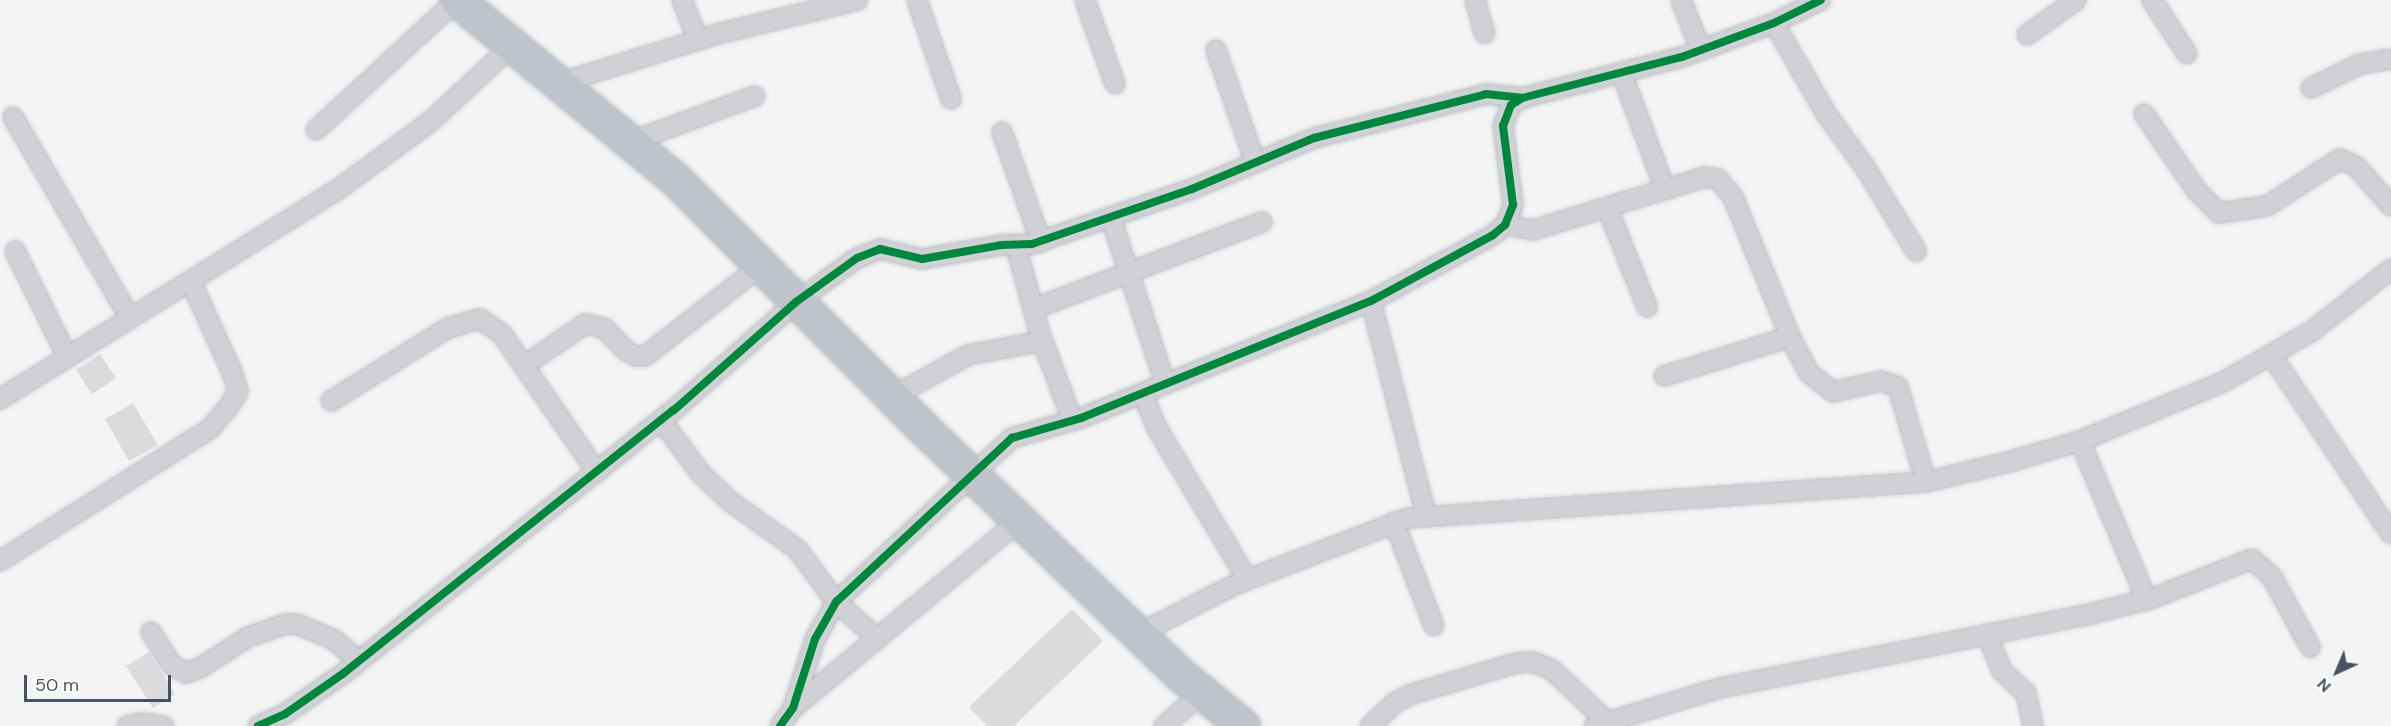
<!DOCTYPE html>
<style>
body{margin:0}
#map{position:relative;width:2391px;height:726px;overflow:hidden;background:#f4f4f4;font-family:"DM Sans",sans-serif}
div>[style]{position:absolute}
.building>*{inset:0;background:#dbdbde}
.roads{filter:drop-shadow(0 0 2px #b8bcc3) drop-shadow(0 0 2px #b8bcc3)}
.street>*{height:18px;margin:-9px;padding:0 9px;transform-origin:9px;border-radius:9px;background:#cfd1d4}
.highway>*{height:33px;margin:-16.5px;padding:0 16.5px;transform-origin:16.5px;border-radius:16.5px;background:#c0c4ca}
.cycleway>*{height:8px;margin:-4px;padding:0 4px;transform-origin:4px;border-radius:4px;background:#00873e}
span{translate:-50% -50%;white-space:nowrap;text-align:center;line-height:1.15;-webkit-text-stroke:6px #fff;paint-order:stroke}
.north{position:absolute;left:2307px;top:642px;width:60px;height:60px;-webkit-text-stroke:4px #fff;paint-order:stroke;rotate:224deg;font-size:16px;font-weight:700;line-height:24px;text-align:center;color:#495262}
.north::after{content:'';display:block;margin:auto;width:21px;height:27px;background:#495262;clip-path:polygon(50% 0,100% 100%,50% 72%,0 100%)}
.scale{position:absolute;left:24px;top:675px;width:147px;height:27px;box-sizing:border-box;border:3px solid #495262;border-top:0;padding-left:8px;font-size:18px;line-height:21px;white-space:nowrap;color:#495262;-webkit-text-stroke:4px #fff;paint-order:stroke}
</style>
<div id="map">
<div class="building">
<i style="clip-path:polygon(100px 354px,116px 378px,92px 394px,76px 370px)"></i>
<i style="clip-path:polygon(133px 403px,158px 445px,129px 461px,105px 419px)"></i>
<i style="clip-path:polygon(1072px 609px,1103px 641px,1014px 726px,987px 726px,969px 707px)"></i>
<i style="clip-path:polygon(149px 652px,175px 694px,153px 708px,126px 666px)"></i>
</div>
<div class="roads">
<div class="street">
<i style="left:682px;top:0;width:43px;rotate:68.2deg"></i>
<i style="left:917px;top:0;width:105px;rotate:71deg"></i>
<i style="left:1085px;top:0;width:89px;rotate:70.3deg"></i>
<i style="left:1475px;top:0;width:35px;rotate:74deg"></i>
<i style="left:1681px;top:0;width:54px;rotate:68.2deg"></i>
<i style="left:2152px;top:0;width:64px;rotate:57.1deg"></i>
<i style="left:1774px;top:23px;width:106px;rotate:60.1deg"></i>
<i style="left:1827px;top:115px;width:63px;rotate:54deg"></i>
<i style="left:1864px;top:166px;width:100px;rotate:58.5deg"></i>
<i style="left:2027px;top:35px;width:60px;rotate:-35.5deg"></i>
<i style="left:1216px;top:50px;width:119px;rotate:70.8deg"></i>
<i style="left:1622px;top:74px;width:123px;rotate:69.5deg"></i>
<i style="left:560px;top:83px;width:164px;rotate:-17.3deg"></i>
<i style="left:717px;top:34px;width:145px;rotate:-13.6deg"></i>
<i style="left:2311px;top:88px;width:55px;rotate:-26.1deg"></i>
<i style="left:2360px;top:64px;width:31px;rotate:-9deg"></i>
<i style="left:2144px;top:114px;width:93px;rotate:55.5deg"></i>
<i style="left:2197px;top:191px;width:31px;rotate:45deg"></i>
<i style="left:2219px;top:213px;width:49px;rotate:-8.3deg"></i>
<i style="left:2267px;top:206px;width:87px;rotate:-32.8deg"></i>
<i style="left:2340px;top:159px;width:17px;rotate:24deg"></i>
<i style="left:2356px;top:166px;width:53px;rotate:48.8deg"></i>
<i style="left:13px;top:117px;width:233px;rotate:59.8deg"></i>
<i style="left:316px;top:130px;width:192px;rotate:-42.7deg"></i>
<i style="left:1002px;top:132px;width:117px;rotate:70.5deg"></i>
<i style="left:630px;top:142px;width:133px;rotate:-20.2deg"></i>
<i style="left:1607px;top:207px;width:108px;rotate:68.2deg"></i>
<i style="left:1111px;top:218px;width:174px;rotate:71.9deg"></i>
<i style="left:1505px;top:225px;width:28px;rotate:10deg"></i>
<i style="left:1533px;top:230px;width:180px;rotate:-17.1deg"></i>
<i style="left:1705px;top:177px;width:13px;rotate:9deg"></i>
<i style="left:1718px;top:179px;width:23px;rotate:50deg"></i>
<i style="left:1733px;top:197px;width:151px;rotate:67.8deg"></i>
<i style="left:1790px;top:337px;width:41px;rotate:62.2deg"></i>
<i style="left:1809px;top:373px;width:31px;rotate:38deg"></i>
<i style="left:1833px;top:392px;width:49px;rotate:-12.9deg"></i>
<i style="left:1881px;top:381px;width:18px;rotate:19deg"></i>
<i style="left:1898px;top:387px;width:99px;rotate:73.6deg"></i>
<i style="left:1016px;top:246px;width:91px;rotate:74.7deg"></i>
<i style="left:1040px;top:334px;width:91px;rotate:69.4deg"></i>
<i style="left:15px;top:251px;width:117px;rotate:63.7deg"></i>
<i style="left:1371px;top:301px;width:221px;rotate:75.6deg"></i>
<i style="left:1033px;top:309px;width:245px;rotate:-20.8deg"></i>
<i style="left:2272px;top:356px;width:214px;rotate:56.2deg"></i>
<i style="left:525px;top:365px;width:73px;rotate:-34.3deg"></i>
<i style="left:585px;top:324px;width:19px;rotate:12deg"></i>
<i style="left:604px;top:328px;width:30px;rotate:46deg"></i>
<i style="left:625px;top:350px;width:13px;rotate:29deg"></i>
<i style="left:636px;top:356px;width:9px"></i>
<i style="left:645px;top:356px;width:147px;rotate:-37.8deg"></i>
<i style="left:1664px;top:376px;width:132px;rotate:-17.2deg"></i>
<i style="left:1142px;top:393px;width:40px;rotate:66.6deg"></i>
<i style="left:1158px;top:430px;width:174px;rotate:59.1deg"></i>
<i style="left:892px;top:397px;width:87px;rotate:-28.9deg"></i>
<i style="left:968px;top:355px;width:76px;rotate:-10.6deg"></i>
<i style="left:0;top:399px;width:400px;rotate:-31.8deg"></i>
<i style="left:340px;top:188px;width:112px;rotate:-36.3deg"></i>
<i style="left:430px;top:122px;width:115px;rotate:-42.9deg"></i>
<i style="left:331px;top:401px;width:138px;rotate:-32deg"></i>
<i style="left:448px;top:328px;width:33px;rotate:-16deg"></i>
<i style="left:480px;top:319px;width:27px;rotate:34deg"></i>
<i style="left:502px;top:334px;width:168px;rotate:55.5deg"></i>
<i style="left:661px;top:420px;width:69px;rotate:53.3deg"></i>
<i style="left:702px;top:475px;width:40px;rotate:43deg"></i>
<i style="left:731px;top:502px;width:82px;rotate:35.6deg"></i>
<i style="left:798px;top:550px;width:64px;rotate:53.8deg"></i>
<i style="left:836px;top:602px;width:55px;rotate:41.3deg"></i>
<i style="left:2080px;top:441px;width:173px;rotate:67.2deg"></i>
<i style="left:1394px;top:522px;width:111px;rotate:69deg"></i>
<i style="left:0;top:561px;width:248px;rotate:-32.2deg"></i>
<i style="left:210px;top:429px;width:31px;rotate:-50deg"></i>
<i style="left:230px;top:405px;width:16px;rotate:-60deg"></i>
<i style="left:238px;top:391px;width:20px;rotate:-108deg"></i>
<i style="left:232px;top:372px;width:99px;rotate:-114.5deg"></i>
<i style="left:151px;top:632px;width:38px;rotate:58deg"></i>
<i style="left:171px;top:664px;width:17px;rotate:31deg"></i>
<i style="left:186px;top:673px;width:15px;rotate:-20deg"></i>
<i style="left:200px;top:668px;width:57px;rotate:-32.9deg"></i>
<i style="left:248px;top:637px;width:40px;rotate:-18.9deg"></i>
<i style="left:286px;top:624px;width:11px"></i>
<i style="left:297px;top:624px;width:39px;rotate:23deg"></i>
<i style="left:333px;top:639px;width:34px;rotate:40deg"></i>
<i style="left:1138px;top:634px;width:110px;rotate:-27deg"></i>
<i style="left:1236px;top:584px;width:184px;rotate:-21deg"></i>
<i style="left:1408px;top:518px;width:519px;rotate:-3.98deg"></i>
<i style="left:1926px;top:482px;width:89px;rotate:-13.7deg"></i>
<i style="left:2012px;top:461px;width:71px;rotate:-16.4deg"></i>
<i style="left:2080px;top:441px;width:155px;rotate:-22.4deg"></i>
<i style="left:2223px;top:382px;width:103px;rotate:-29.8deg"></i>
<i style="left:2312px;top:331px;width:100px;rotate:-38.1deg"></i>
<i style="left:1987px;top:634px;width:40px;rotate:68deg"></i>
<i style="left:2002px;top:671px;width:33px;rotate:43deg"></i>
<i style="left:2026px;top:693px;width:34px;rotate:78deg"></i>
<i style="left:793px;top:708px;width:295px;rotate:-39.6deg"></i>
<i style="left:127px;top:726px;width:15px;rotate:-11deg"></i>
<i style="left:142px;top:723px;width:22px;rotate:8deg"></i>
<i style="left:258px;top:726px;width:30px;rotate:-24deg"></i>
<i style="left:285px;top:714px;width:72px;rotate:-34.8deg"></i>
<i style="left:344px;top:673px;width:422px;rotate:-38.6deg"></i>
<i style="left:674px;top:410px;width:163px;rotate:-41.5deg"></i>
<i style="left:796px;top:302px;width:75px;rotate:-35.8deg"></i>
<i style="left:857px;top:258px;width:25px;rotate:-21deg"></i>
<i style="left:880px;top:249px;width:43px;rotate:13.4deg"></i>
<i style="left:922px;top:259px;width:80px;rotate:-10deg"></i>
<i style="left:1001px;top:245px;width:31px;rotate:-2deg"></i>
<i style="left:1032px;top:244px;width:169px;rotate:-19deg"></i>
<i style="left:1192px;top:189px;width:132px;rotate:-22.7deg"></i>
<i style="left:1314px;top:138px;width:178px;rotate:-14.3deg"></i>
<i style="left:1486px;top:94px;width:36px;rotate:6deg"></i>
<i style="left:780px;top:726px;width:22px;rotate:-54deg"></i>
<i style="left:793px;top:708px;width:72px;rotate:-72.3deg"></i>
<i style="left:815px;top:639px;width:43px;rotate:-60.4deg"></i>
<i style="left:836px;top:602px;width:241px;rotate:-43deg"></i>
<i style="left:1012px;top:438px;width:72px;rotate:-16.2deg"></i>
<i style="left:1081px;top:418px;width:313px;rotate:-22deg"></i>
<i style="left:1371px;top:301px;width:139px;rotate:-28.4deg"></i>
<i style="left:1493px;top:235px;width:16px;rotate:-40deg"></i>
<i style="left:1505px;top:225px;width:22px;rotate:-68deg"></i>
<i style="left:1513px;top:205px;width:80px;rotate:-97.2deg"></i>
<i style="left:1503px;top:126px;width:22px;rotate:-69deg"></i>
<i style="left:1511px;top:105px;width:13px;rotate:-32deg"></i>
<i style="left:1522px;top:98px;width:165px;rotate:-14.4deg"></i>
<i style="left:1682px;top:57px;width:98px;rotate:-20.3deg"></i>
<i style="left:1774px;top:23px;width:52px;rotate:-26.1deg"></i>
<i style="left:1164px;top:726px;width:50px;rotate:-41deg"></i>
<i style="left:1370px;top:726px;width:35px;rotate:-43deg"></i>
<i style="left:1396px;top:702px;width:18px;rotate:-27deg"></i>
<i style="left:1412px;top:694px;width:109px;rotate:-16.6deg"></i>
<i style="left:1516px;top:663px;width:16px;rotate:-4deg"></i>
<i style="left:1532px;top:662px;width:20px;rotate:20deg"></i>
<i style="left:1551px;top:669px;width:83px;rotate:43.1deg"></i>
<i style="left:1594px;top:726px;width:132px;rotate:-16.8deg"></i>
<i style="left:1720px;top:688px;width:377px;rotate:-11.3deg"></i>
<i style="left:2090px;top:614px;width:65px;rotate:-14.3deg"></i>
<i style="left:2153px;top:598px;width:106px;rotate:-21.5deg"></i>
<i style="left:2252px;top:559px;width:27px;rotate:42deg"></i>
<i style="left:2272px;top:577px;width:80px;rotate:61.5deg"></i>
</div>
<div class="highway">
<i style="left:457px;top:0;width:281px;rotate:39.4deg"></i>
<i style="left:674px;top:178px;width:351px;rotate:45.1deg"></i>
<i style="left:922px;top:427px;width:359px;rotate:43.8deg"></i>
<i style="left:1181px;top:675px;width:80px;rotate:39.4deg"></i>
</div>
</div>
<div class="cycleway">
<i style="left:258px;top:726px;width:30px;rotate:-24deg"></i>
<i style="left:285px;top:714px;width:72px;rotate:-34.8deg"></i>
<i style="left:344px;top:673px;width:422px;rotate:-38.6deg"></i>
<i style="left:674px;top:410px;width:163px;rotate:-41.5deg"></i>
<i style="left:796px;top:302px;width:75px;rotate:-35.8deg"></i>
<i style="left:857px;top:258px;width:25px;rotate:-21deg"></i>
<i style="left:880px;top:249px;width:43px;rotate:13.4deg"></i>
<i style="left:922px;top:259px;width:80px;rotate:-10deg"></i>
<i style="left:1001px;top:245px;width:31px;rotate:-2deg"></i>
<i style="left:1032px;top:244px;width:169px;rotate:-19deg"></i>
<i style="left:1192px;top:189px;width:132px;rotate:-22.7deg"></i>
<i style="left:1314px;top:138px;width:178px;rotate:-14.3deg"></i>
<i style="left:1486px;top:94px;width:36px;rotate:6deg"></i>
<i style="left:780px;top:726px;width:22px;rotate:-54deg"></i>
<i style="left:793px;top:708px;width:72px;rotate:-72.3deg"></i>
<i style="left:815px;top:639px;width:43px;rotate:-60.4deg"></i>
<i style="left:836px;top:602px;width:241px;rotate:-43deg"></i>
<i style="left:1012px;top:438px;width:72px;rotate:-16.2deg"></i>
<i style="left:1081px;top:418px;width:313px;rotate:-22deg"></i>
<i style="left:1371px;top:301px;width:139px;rotate:-28.4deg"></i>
<i style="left:1493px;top:235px;width:16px;rotate:-40deg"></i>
<i style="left:1505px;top:225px;width:22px;rotate:-68deg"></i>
<i style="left:1513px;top:205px;width:80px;rotate:-97.2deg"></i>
<i style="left:1503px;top:126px;width:22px;rotate:-69deg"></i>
<i style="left:1511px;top:105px;width:13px;rotate:-32deg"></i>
<i style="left:1522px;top:98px;width:165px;rotate:-14.4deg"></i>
<i style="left:1682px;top:57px;width:98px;rotate:-20.3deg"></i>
<i style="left:1774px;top:23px;width:52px;rotate:-26.1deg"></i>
</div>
<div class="north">N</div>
<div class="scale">50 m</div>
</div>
